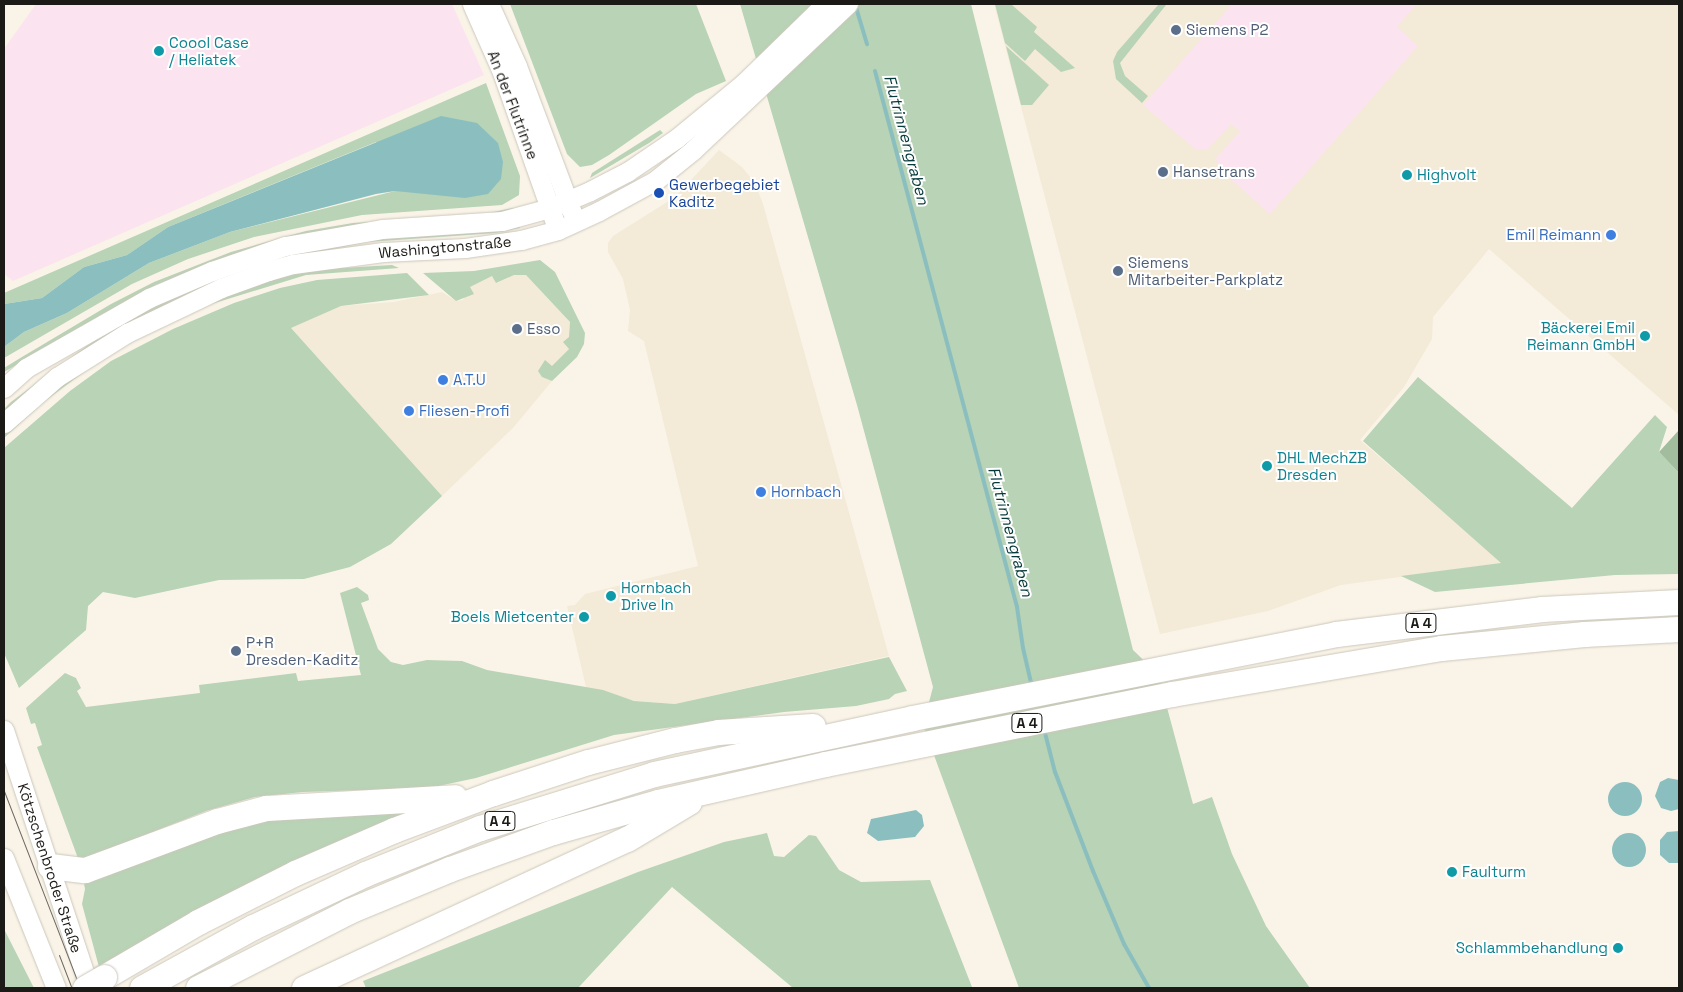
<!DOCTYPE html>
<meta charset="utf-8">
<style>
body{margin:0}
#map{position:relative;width:1683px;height:992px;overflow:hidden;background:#faf4e8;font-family:"Space Grotesk",sans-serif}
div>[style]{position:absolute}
.built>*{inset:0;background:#f3ead7}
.industrial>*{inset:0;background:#fbe3ef}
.green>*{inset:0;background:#b8d3b5}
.forest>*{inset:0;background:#a1bd9e}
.water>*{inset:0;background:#8bbfbf}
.round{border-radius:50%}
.stream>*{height:4px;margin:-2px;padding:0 2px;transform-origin:2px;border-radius:2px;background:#8bbfbf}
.roads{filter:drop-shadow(0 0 1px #ccc7bb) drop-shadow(0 0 1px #ccc7bb)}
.secondary>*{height:19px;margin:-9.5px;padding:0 9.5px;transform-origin:9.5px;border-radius:9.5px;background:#fff}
.highway>*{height:25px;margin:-12.5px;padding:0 12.5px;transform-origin:12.5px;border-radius:12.5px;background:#fff}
.tram>*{height:1px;margin:-0.5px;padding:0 0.5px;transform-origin:0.5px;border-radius:0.5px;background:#6e6a63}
.bridges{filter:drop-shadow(0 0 1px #ccc7bb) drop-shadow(0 0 1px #ccc7bb)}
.highway-bridge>*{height:25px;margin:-12.5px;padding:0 12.5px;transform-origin:12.5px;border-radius:12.5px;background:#fff}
.dots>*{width:14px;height:14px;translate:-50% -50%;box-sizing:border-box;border:2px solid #fff;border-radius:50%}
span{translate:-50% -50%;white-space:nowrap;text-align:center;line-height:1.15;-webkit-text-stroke:4px #fff;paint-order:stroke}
.shield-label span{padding:1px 4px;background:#fff;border:1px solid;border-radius:4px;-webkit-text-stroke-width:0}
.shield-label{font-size:14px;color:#1c1a16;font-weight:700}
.service-label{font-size:15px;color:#4e5e75}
.left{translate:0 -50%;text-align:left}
.culture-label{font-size:15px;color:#0d838f}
.right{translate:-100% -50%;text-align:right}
.street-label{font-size:15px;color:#1c1a16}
.transit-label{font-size:15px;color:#164399}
.shop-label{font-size:15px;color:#366cbe}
.water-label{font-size:16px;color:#05393a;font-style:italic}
.frame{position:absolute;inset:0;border:5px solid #1c1a16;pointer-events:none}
</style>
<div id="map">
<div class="built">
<i style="clip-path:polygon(994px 4px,1679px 4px,1679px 415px,1489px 249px,1433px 317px,1432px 339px,1404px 387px,1360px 440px,1502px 563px,1341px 585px,1268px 611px,1160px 634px)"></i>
<i style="clip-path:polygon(719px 150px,742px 167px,755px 183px,763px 204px,889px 656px,675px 704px,634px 701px,586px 687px,567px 606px,575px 605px,585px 594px,698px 566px,644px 341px,628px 331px,630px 310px,623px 279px,608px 252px,608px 243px,613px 236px,675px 197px)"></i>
<i style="clip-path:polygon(514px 275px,526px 275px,570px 322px,569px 349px,542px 377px,552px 381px,513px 428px,442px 496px,291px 328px,341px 306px,394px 302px,442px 292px,456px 301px,463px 300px,470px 287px,492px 276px,497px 283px)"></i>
</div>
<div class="industrial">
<i style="clip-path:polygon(36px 4px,452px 4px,484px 75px,13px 281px,4px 274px,4px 49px)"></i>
<i style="clip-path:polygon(1232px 4px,1417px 4px,1397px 27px,1418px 46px,1270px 214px,1219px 169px,1216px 158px,1240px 131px,1231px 124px,1208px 149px,1195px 149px,1143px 105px)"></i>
</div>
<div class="green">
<i style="clip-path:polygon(510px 4px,696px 4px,726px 81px,696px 94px,609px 155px,592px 165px,580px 167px,567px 154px)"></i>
<i style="clip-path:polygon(740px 4px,971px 4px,1133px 650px,1158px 674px,1193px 804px,1212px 797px,1232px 854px,1266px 926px,1310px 988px,1019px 988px,923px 725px,933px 687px,857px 405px)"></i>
<i style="clip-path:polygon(995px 4px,1011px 4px,1037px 27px,1034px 32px,1075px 68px,1061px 72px,1035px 49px,1025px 61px,1005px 43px)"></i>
<i style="clip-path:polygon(1159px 4px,1166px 5px,1120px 63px,1125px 76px,1148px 96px,1142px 103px,1116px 79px,1113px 61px,1117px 52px)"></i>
<i style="clip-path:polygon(1006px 46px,1049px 85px,1032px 105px,1021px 105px)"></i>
<i style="clip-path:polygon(486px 83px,520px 176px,519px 195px,502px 205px,362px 215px,254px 237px,188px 259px,132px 284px,4px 358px,4px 347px,24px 332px,67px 313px,149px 263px,230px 232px,395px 191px,376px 142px,168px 227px,127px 255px,84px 267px,42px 298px,4px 304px,4px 293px)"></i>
<i style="clip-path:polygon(660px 130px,663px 133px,649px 143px,590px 178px,592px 173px)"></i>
<i style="clip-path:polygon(513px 208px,514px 210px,507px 213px,480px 218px,354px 227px,268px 244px,231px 255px,156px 285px,4px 372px,4px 368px,22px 357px,111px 304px,154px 282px,231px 252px,306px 231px,353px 223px,479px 215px)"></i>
<i style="clip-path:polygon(519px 224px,520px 228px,495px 233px,367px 242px,268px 262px,4px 415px,4px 409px,11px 402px,103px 334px,170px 299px,269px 258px,362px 238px)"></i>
<i style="clip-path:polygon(540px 260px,555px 272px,585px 333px,584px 344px,577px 357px,552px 381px,542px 377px,538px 371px,545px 360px,552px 366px,569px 349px,563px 342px,569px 337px,570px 322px,526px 275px,514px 275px,496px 283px,492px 276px,470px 287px,474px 294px,456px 301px,423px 273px,474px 271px)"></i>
<i style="clip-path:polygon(392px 265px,399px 268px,306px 275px,205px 306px,120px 348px,84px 372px,41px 404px,4px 438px,4px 432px,39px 400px,82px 369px,162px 322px,250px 286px,285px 276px,325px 269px)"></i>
<i style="clip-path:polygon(407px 273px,429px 295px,341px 306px,291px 328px,442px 496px,391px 544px,350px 567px,304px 579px,219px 580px,135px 598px,103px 592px,88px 606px,86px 630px,19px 688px,4px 653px,4px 448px,70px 391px,111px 361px,173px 329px,234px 303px,280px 288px,317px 280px)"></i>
<i style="clip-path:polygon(1418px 377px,1572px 508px,1655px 415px,1667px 427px,1659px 452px,1679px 473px,1679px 574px,1615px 575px,1435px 592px,1401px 576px,1501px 563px,1363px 441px)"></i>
<i style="clip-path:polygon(357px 587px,368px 595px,369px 600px,361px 603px,378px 649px,391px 662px,403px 665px,427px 660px,462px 661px,487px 670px,603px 690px,634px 701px,675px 704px,889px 657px,907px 691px,895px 694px,889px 699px,856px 706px,784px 712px,614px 735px,476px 778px,429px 788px,303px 792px,255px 797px,206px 811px,79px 861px,37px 747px,42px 745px,35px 723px,31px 724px,26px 708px,65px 673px,76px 678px,81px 688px,77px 691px,86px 707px,200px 693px,199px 685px,296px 673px,298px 681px,361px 675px,340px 593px)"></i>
<i style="clip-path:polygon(416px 808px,99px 967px,82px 904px,85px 889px,83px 878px,263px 816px)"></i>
<i style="clip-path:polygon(767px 833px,774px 856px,784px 857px,809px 835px,816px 836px,839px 870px,861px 882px,930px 880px,972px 987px,793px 988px,672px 887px,578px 988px,366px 988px,363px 981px,638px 872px,724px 842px)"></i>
<i style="clip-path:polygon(4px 926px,5px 931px,34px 988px,4px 988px)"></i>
</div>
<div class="forest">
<i style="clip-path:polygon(1679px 430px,1679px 473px,1659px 452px)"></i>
</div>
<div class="water">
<i style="clip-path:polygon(441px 116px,477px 123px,498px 143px,503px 162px,501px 179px,488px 194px,465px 198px,395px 191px,376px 194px,230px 232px,149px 263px,67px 313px,24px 332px,4px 347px,4px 304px,42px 298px,84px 267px,127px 255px,168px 227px)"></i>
<i style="clip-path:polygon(1668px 778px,1679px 780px,1679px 809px,1671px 811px,1661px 808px,1655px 796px,1660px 782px)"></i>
<i class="round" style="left:1608px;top:782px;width:34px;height:34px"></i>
<i style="clip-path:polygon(916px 810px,922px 815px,924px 826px,915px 837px,878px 841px,867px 833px,871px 819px)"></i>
<i style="clip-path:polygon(1679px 831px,1679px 863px,1669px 863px,1660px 855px,1660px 840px,1667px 832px)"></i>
<i class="round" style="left:1612px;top:833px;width:34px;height:34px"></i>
</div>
<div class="stream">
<i style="left:855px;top:4px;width:42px;rotate:73.3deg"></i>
<i style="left:875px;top:71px;width:554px;rotate:75.16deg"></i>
<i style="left:1017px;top:607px;width:41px;rotate:81.7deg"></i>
<i style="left:1023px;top:648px;width:39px;rotate:77deg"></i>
<i style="left:1044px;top:729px;width:44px;rotate:75.7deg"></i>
<i style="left:1055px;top:772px;width:106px;rotate:69deg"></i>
<i style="left:1093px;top:871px;width:79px;rotate:67deg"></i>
<i style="left:1124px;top:944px;width:51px;rotate:60.4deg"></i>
</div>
<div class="roads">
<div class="secondary">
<i style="left:472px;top:4px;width:74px;rotate:66.2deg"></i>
<i style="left:502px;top:72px;width:157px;rotate:70.6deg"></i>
<i style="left:489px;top:4px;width:68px;rotate:65.7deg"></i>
<i style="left:517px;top:66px;width:156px;rotate:69.4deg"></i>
<i style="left:4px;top:388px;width:30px;rotate:-42deg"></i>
<i style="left:26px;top:368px;width:142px;rotate:-29.6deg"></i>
<i style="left:149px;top:298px;width:69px;rotate:-23.2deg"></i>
<i style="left:212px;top:271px;width:77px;rotate:-18.9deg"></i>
<i style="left:285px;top:246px;width:98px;rotate:-9.9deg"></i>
<i style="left:382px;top:229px;width:120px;rotate:-3.8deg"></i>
<i style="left:502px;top:221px;width:50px;rotate:-15.2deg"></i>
<i style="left:550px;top:208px;width:43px;rotate:-23deg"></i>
<i style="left:590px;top:191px;width:42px;rotate:-27.2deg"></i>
<i style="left:627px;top:172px;width:60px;rotate:-34.2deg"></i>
<i style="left:677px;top:138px;width:87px;rotate:-39.4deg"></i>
<i style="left:744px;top:83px;width:113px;rotate:-44.3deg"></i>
<i style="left:4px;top:423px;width:70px;rotate:-41deg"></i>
<i style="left:57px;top:377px;width:83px;rotate:-32.2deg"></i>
<i style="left:127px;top:333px;width:104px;rotate:-25.6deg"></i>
<i style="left:221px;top:288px;width:50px;rotate:-19.9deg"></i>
<i style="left:268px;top:271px;width:26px;rotate:-16deg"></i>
<i style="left:293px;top:264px;width:91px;rotate:-7.6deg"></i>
<i style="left:383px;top:252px;width:82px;rotate:-2.8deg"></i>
<i style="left:465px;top:248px;width:57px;rotate:-8.1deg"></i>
<i style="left:521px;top:240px;width:38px;rotate:-15deg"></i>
<i style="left:558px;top:230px;width:45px;rotate:-24.9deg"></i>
<i style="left:599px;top:211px;width:65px;rotate:-28.5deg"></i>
<i style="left:656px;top:180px;width:48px;rotate:-39deg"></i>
<i style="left:693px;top:150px;width:213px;rotate:-43.3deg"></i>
<i style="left:4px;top:730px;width:261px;rotate:71.7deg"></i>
<i style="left:4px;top:858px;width:140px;rotate:68.2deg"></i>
</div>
<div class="highway">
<i style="left:50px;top:866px;width:35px;rotate:7deg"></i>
<i style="left:85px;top:870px;width:141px;rotate:-20.4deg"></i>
<i style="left:217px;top:821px;width:51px;rotate:-14.9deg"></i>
<i style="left:266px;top:808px;width:189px;rotate:-3.3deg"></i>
<i style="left:104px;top:977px;width:109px;rotate:-30.3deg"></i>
<i style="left:198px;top:922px;width:109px;rotate:-26.8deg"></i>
<i style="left:295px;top:873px;width:108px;rotate:-23.5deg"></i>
<i style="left:394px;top:830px;width:106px;rotate:-20.5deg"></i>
<i style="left:493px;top:793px;width:100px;rotate:-18.1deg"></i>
<i style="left:588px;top:762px;width:90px;rotate:-14.2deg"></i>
<i style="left:675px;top:740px;width:44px;rotate:-10.5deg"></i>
<i style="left:718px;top:732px;width:95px;rotate:-3.6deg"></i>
<i style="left:142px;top:988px;width:127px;rotate:-28.8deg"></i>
<i style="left:253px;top:927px;width:124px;rotate:-25.3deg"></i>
<i style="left:365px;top:874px;width:124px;rotate:-21.8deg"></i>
<i style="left:480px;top:828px;width:182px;rotate:-17.2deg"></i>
<i style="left:654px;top:774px;width:264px;rotate:-12.2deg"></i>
<i style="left:912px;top:718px;width:432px;rotate:-11.2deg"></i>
<i style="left:1336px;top:634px;width:208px;rotate:-6.9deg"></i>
<i style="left:1542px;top:609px;width:137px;rotate:-2.9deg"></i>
<i style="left:198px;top:988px;width:169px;rotate:-27deg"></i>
<i style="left:349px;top:911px;width:109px;rotate:-22.6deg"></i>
<i style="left:450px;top:869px;width:109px;rotate:-19.8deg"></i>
<i style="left:553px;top:832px;width:109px;rotate:-15.9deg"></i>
<i style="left:658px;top:802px;width:171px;rotate:-12.8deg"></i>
<i style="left:825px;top:764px;width:354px;rotate:-11.4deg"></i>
<i style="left:1172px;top:694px;width:273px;rotate:-9.7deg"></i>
<i style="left:1441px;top:648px;width:144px;rotate:-5.6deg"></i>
<i style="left:1584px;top:634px;width:95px;rotate:-3deg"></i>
<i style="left:304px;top:988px;width:356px;rotate:-24.8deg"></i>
<i style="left:627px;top:839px;width:72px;rotate:-30.8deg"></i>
</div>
</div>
<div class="tram">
<i style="left:4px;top:791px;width:206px;rotate:68.9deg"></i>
<i style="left:59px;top:955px;width:34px;rotate:69deg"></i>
</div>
<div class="bridges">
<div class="highway-bridge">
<i style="left:85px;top:988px;width:22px;rotate:-30deg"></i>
</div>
</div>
<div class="dots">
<i style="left:1176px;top:30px;background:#5c6f8a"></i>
<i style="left:159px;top:51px;background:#0f9aa8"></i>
<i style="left:1163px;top:172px;background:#5c6f8a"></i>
<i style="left:1407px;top:175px;background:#0f9aa8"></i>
<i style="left:659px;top:193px;background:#1a4fb4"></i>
<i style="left:1611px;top:235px;background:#3f7fe0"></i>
<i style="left:1118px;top:271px;background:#5c6f8a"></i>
<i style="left:517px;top:329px;background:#5c6f8a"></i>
<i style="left:1645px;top:336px;background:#0f9aa8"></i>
<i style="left:443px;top:380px;background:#3f7fe0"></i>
<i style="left:409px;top:411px;background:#3f7fe0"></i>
<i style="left:1267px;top:466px;background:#0f9aa8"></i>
<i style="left:761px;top:492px;background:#3f7fe0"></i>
<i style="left:611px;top:596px;background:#0f9aa8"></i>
<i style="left:584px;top:617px;background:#0f9aa8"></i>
<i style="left:236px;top:651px;background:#5c6f8a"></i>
<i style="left:1452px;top:872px;background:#0f9aa8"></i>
<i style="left:1618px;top:948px;background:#0f9aa8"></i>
</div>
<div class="shield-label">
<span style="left:1421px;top:623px">A 4</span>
<span style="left:1027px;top:723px">A 4</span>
<span style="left:500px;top:821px">A 4</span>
</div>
<div class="service-label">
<span class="left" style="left:1186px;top:30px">Siemens P2</span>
<span class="left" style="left:1173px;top:172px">Hansetrans</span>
<span class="left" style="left:1128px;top:271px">Siemens<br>Mitarbeiter-Parkplatz</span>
<span class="left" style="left:527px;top:329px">Esso</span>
<span class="left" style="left:246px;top:651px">P+R<br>Dresden-Kaditz</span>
</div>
<div class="culture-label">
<span class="left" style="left:169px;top:51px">Coool Case<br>/ Heliatek</span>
<span class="left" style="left:1417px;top:175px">Highvolt</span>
<span class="right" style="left:1635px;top:336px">Bäckerei Emil<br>Reimann GmbH</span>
<span class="left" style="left:1277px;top:466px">DHL MechZB<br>Dresden</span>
<span class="left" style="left:621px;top:596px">Hornbach<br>Drive In</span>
<span class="right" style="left:574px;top:617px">Boels Mietcenter</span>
<span class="left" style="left:1462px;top:872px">Faulturm</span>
<span class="right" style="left:1608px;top:948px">Schlammbehandlung</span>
</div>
<div class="street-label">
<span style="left:513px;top:105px;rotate:69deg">An der Flutrinne</span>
<span style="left:445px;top:247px;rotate:-5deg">Washingtonstraße</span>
<span style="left:50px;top:868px;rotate:72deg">Kötzschenbroder Straße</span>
</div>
<div class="transit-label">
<span class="left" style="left:669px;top:193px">Gewerbegebiet<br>Kaditz</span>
</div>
<div class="shop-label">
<span class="right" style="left:1601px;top:235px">Emil Reimann</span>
<span class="left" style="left:453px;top:380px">A.T.U</span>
<span class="left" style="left:419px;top:411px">Fliesen-Profi</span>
<span class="left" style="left:771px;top:492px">Hornbach</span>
</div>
<div class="water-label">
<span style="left:906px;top:140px;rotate:75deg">Flutrinnengraben</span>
<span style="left:1010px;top:532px;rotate:75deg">Flutrinnengraben</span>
</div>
<div class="frame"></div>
</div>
